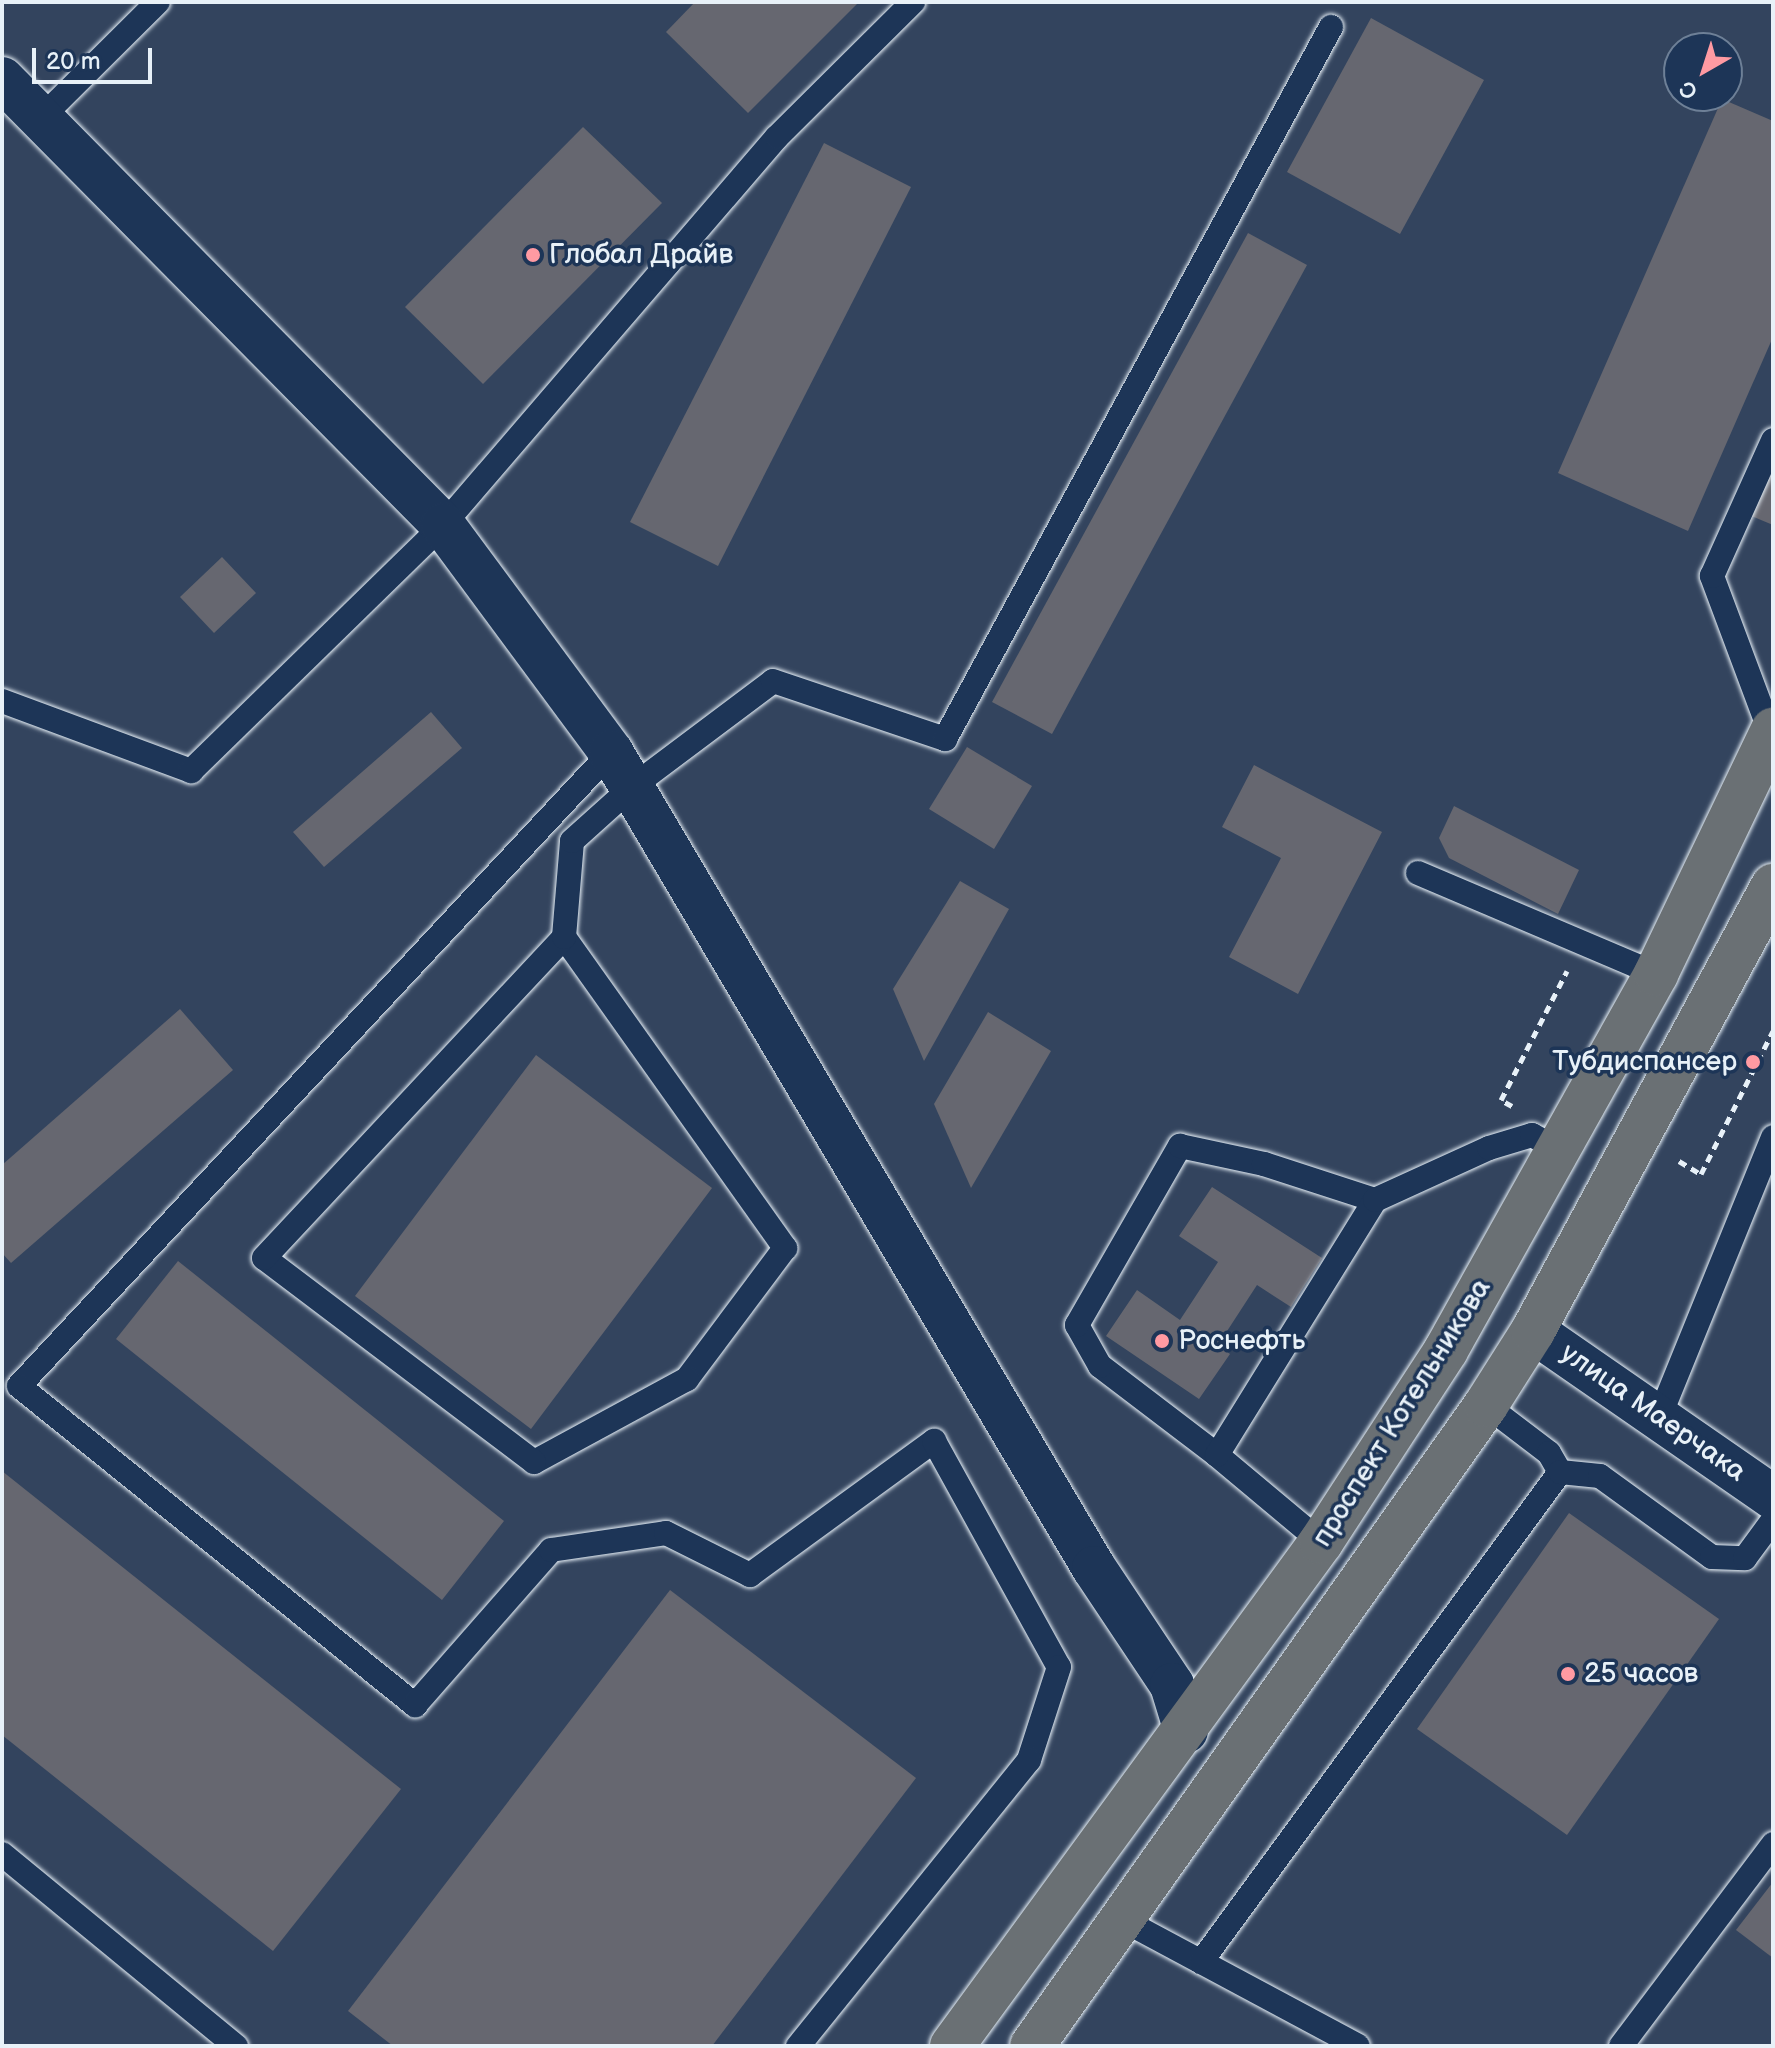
<!DOCTYPE html>
<meta charset="utf-8">
<style>
body{margin:0}
#map{position:relative;width:1775px;height:2048px;overflow:hidden;background:#33445e;font-family:"Balsamiq Sans",sans-serif}
div>[style]{position:absolute}
.building>*{inset:0;background:#666770}
.path>*{height:5px;margin-top:-2.5px;transform-origin:0;background:repeating-linear-gradient(90deg,#e8f1f8 0 8px,transparent 0 14px)}
.roads{filter:drop-shadow(0 0 2px #e8f1f8) drop-shadow(0 0 2px #e8f1f8)}
.service>*{height:24px;margin:-12px;padding:0 12px;transform-origin:12px;border-radius:12px;background:#1d3557}
.minor>*{height:44px;margin:-22px;padding:0 22px;transform-origin:22px;border-radius:22px;background:#1d3557}
.trunk>*{height:44px;margin:-22px;padding:0 22px;transform-origin:22px;border-radius:22px;background:#6a7074}
.dots>*{width:22px;height:22px;translate:-50% -50%;box-sizing:border-box;border:4px solid #1d3557;border-radius:50%}
span{translate:-50% -50%;white-space:nowrap;text-align:center;line-height:1.15;-webkit-text-stroke:7px #1d3557;paint-order:stroke}
.poi-label{font-size:28px;color:#e8f1f8}
.left{translate:0 -50%;text-align:left}
.right{translate:-100% -50%;text-align:right}
.street-label{font-size:28px;color:#e8f1f8}
.frame{position:absolute;inset:0;border:4px solid #e8f1f8;pointer-events:none}
.north{position:absolute;left:1663px;top:32px;width:80px;height:80px;box-sizing:border-box;background:#1d3557;border:2px solid #6e8097;border-radius:50%;rotate:219deg;font-size:22px;font-weight:700;line-height:32px;text-align:center;color:#e8f1f8}
.north::after{content:'';display:block;margin:auto;width:28px;height:36px;background:#ff9aa2;clip-path:polygon(50% 0,100% 100%,50% 72%,0 100%)}
.scale{position:absolute;left:32px;top:48px;width:120px;height:36px;box-sizing:border-box;border:4px solid #e8f1f8;border-top:0;padding-left:10px;font-size:24px;line-height:28px;white-space:nowrap;color:#e8f1f8;-webkit-text-stroke:6px #1d3557;paint-order:stroke}
</style>
<div id="map">
<div class="building">
<i style="clip-path:polygon(695px 2px,859px 2px,748px 113px,666px 32px)"></i>
<i style="clip-path:polygon(1371px 18px,1484px 80px,1400px 234px,1287px 172px)"></i>
<i style="clip-path:polygon(1722px 99px,1773px 121px,1773px 337px,1688px 531px,1558px 473px)"></i>
<i style="clip-path:polygon(583px 127px,662px 203px,483px 384px,405px 307px)"></i>
<i style="clip-path:polygon(824px 143px,911px 187px,718px 566px,630px 522px)"></i>
<i style="clip-path:polygon(1248px 233px,1307px 265px,1052px 734px,992px 702px)"></i>
<i style="clip-path:polygon(1773px 460px,1773px 525px,1749px 515px)"></i>
<i style="clip-path:polygon(222px 557px,256px 593px,214px 633px,180px 597px)"></i>
<i style="clip-path:polygon(431px 712px,462px 748px,324px 867px,293px 832px)"></i>
<i style="clip-path:polygon(967px 747px,1032px 786px,994px 849px,929px 809px)"></i>
<i style="clip-path:polygon(1254px 765px,1382px 832px,1298px 994px,1229px 957px,1281px 858px,1222px 827px)"></i>
<i style="clip-path:polygon(1454px 806px,1579px 870px,1558px 914px,1449px 858px,1439px 838px)"></i>
<i style="clip-path:polygon(960px 881px,1009px 909px,924px 1061px,893px 989px)"></i>
<i style="clip-path:polygon(180px 1009px,233px 1070px,11px 1263px,2px 1253px,2px 1165px)"></i>
<i style="clip-path:polygon(988px 1012px,1051px 1051px,971px 1188px,934px 1104px)"></i>
<i style="clip-path:polygon(536px 1055px,712px 1188px,531px 1429px,355px 1296px)"></i>
<i style="clip-path:polygon(1212px 1187px,1322px 1258px,1291px 1307px,1257px 1285px,1218px 1345px,1230px 1354px,1199px 1399px,1106px 1336px,1137px 1290px,1180px 1320px,1218px 1262px,1179px 1236px)"></i>
<i style="clip-path:polygon(178px 1261px,504px 1521px,442px 1600px,116px 1339px)"></i>
<i style="clip-path:polygon(2px 1471px,401px 1789px,273px 1951px,2px 1735px)"></i>
<i style="clip-path:polygon(1569px 1513px,1719px 1619px,1567px 1835px,1417px 1729px)"></i>
<i style="clip-path:polygon(670px 1590px,916px 1778px,712px 2046px,393px 2046px,348px 2011px)"></i>
<i style="clip-path:polygon(1773px 1882px,1773px 1958px,1736px 1930px)"></i>
</div>
<div class="path">
<i style="left:1512px;top:1106px;width:13px;rotate:-151deg"></i>
<i style="left:1501px;top:1100px;width:145px;rotate:-62.9deg"></i>
<i style="left:1679px;top:1161px;width:26px;rotate:31deg"></i>
<i style="left:1701px;top:1174px;width:160px;rotate:-63.3deg"></i>
</div>
<div class="roads">
<div class="service">
<i style="left:40px;top:119px;width:166px;rotate:-44.8deg"></i>
<i style="left:2px;top:701px;width:202px;rotate:20.3deg"></i>
<i style="left:191px;top:771px;width:352px;rotate:-44.3deg"></i>
<i style="left:443px;top:525px;width:512px;rotate:-49.28deg"></i>
<i style="left:777px;top:137px;width:192px;rotate:-44.8deg"></i>
<i style="left:1771px;top:734px;width:169px;rotate:-110.5deg"></i>
<i style="left:1712px;top:576px;width:149px;rotate:-65.8deg"></i>
<i style="left:611px;top:752px;width:867px;rotate:133.04deg"></i>
<i style="left:19px;top:1386px;width:509px;rotate:38.85deg"></i>
<i style="left:415px;top:1705px;width:206px;rotate:-48.7deg"></i>
<i style="left:551px;top:1550px;width:116px;rotate:-8.4deg"></i>
<i style="left:666px;top:1533px;width:94px;rotate:26.6deg"></i>
<i style="left:750px;top:1575px;width:228px;rotate:-36.1deg"></i>
<i style="left:934px;top:1441px;width:258px;rotate:61.1deg"></i>
<i style="left:1059px;top:1667px;width:98px;rotate:107.9deg"></i>
<i style="left:1029px;top:1760px;width:368px;rotate:128.9deg"></i>
<i style="left:1418px;top:873px;width:259px;rotate:23deg"></i>
<i style="left:564px;top:937px;width:382px;rotate:54.6deg"></i>
<i style="left:785px;top:1248px;width:164px;rotate:126.8deg"></i>
<i style="left:687px;top:1379px;width:174px;rotate:151.5deg"></i>
<i style="left:534px;top:1462px;width:338px;rotate:-142.9deg"></i>
<i style="left:264px;top:1258px;width:439px;rotate:-46.9deg"></i>
<i style="left:564px;top:937px;width:96px;rotate:-85.2deg"></i>
<i style="left:572px;top:841px;width:81px;rotate:-42deg"></i>
<i style="left:632px;top:787px;width:176px;rotate:-36.9deg"></i>
<i style="left:773px;top:681px;width:182px;rotate:18.6deg"></i>
<i style="left:945px;top:739px;width:810px;rotate:-61.54deg"></i>
<i style="left:1486px;top:1405px;width:79px;rotate:37.3deg"></i>
<i style="left:1549px;top:1453px;width:22px;rotate:60deg"></i>
<i style="left:1659px;top:1418px;width:303px;rotate:-67.9deg"></i>
<i style="left:1217px;top:1455px;width:147px;rotate:-142.7deg"></i>
<i style="left:1100px;top:1366px;width:47px;rotate:-119.3deg"></i>
<i style="left:1077px;top:1325px;width:207px;rotate:-60.1deg"></i>
<i style="left:1180px;top:1146px;width:86px;rotate:12.1deg"></i>
<i style="left:1264px;top:1164px;width:117px;rotate:18deg"></i>
<i style="left:1321px;top:1542px;width:136px;rotate:-140.1deg"></i>
<i style="left:1217px;top:1455px;width:300px;rotate:-58.2deg"></i>
<i style="left:1375px;top:1200px;width:125px;rotate:-24.5deg"></i>
<i style="left:1489px;top:1148px;width:45px;rotate:-16.8deg"></i>
<i style="left:1532px;top:1135px;width:33px;rotate:29deg"></i>
<i style="left:2px;top:1854px;width:303px;rotate:39.4deg"></i>
<i style="left:1125px;top:1921px;width:264px;rotate:28.2deg"></i>
<i style="left:1201px;top:1962px;width:607px;rotate:-53.77deg"></i>
<i style="left:1560px;top:1472px;width:40px;rotate:5.7deg"></i>
<i style="left:1600px;top:1476px;width:138px;rotate:35.9deg"></i>
<i style="left:1712px;top:1557px;width:33px;rotate:2deg"></i>
<i style="left:1745px;top:1558px;width:47px;rotate:-53.6deg"></i>
<i style="left:1621px;top:2046px;width:253px;rotate:-53deg"></i>
</div>
<div class="minor">
<i style="left:2px;top:79px;width:627px;rotate:45.32deg"></i>
<i style="left:443px;top:525px;width:282px;rotate:53.5deg"></i>
<i style="left:611px;top:752px;width:948px;rotate:59.38deg"></i>
<i style="left:1094px;top:1568px;width:141px;rotate:56.3deg"></i>
<i style="left:1172px;top:1685px;width:48px;rotate:73.1deg"></i>
<i style="left:1533px;top:1331px;width:292px;rotate:34.7deg"></i>
</div>
<div class="trunk">
<i style="left:952px;top:2046px;width:625px;rotate:-53.79deg"></i>
<i style="left:1321px;top:1542px;width:229px;rotate:-56.9deg"></i>
<i style="left:1446px;top:1350px;width:431px;rotate:-60.8deg"></i>
<i style="left:1656px;top:974px;width:271px;rotate:-64.4deg"></i>
<i style="left:1032px;top:2046px;width:785px;rotate:-54.69deg"></i>
<i style="left:1486px;top:1405px;width:88px;rotate:-57.6deg"></i>
<i style="left:1533px;top:1331px;width:506px;rotate:-61.66deg"></i>
</div>
</div>
<div class="dots">
<i style="left:533px;top:255px;background:#ff9aa2"></i>
<i style="left:1753px;top:1062px;background:#ff9aa2"></i>
<i style="left:1162px;top:1341px;background:#ff9aa2"></i>
<i style="left:1568px;top:1674px;background:#ff9aa2"></i>
</div>
<div class="poi-label">
<span class="left" style="left:549px;top:255px">Глобал Драйв</span>
<span class="right" style="left:1737px;top:1062px">Тубдиспансер</span>
<span class="left" style="left:1178px;top:1341px">Роснефть</span>
<span class="left" style="left:1584px;top:1674px">25 часов</span>
</div>
<div class="street-label">
<span style="left:1402px;top:1413px;rotate:-58deg">проспект Котельникова</span>
<span style="left:1653px;top:1413px;rotate:35deg">улица Маерчака</span>
</div>
<div class="frame"></div>
<div class="north">С</div>
<div class="scale">20 m</div>
</div>
